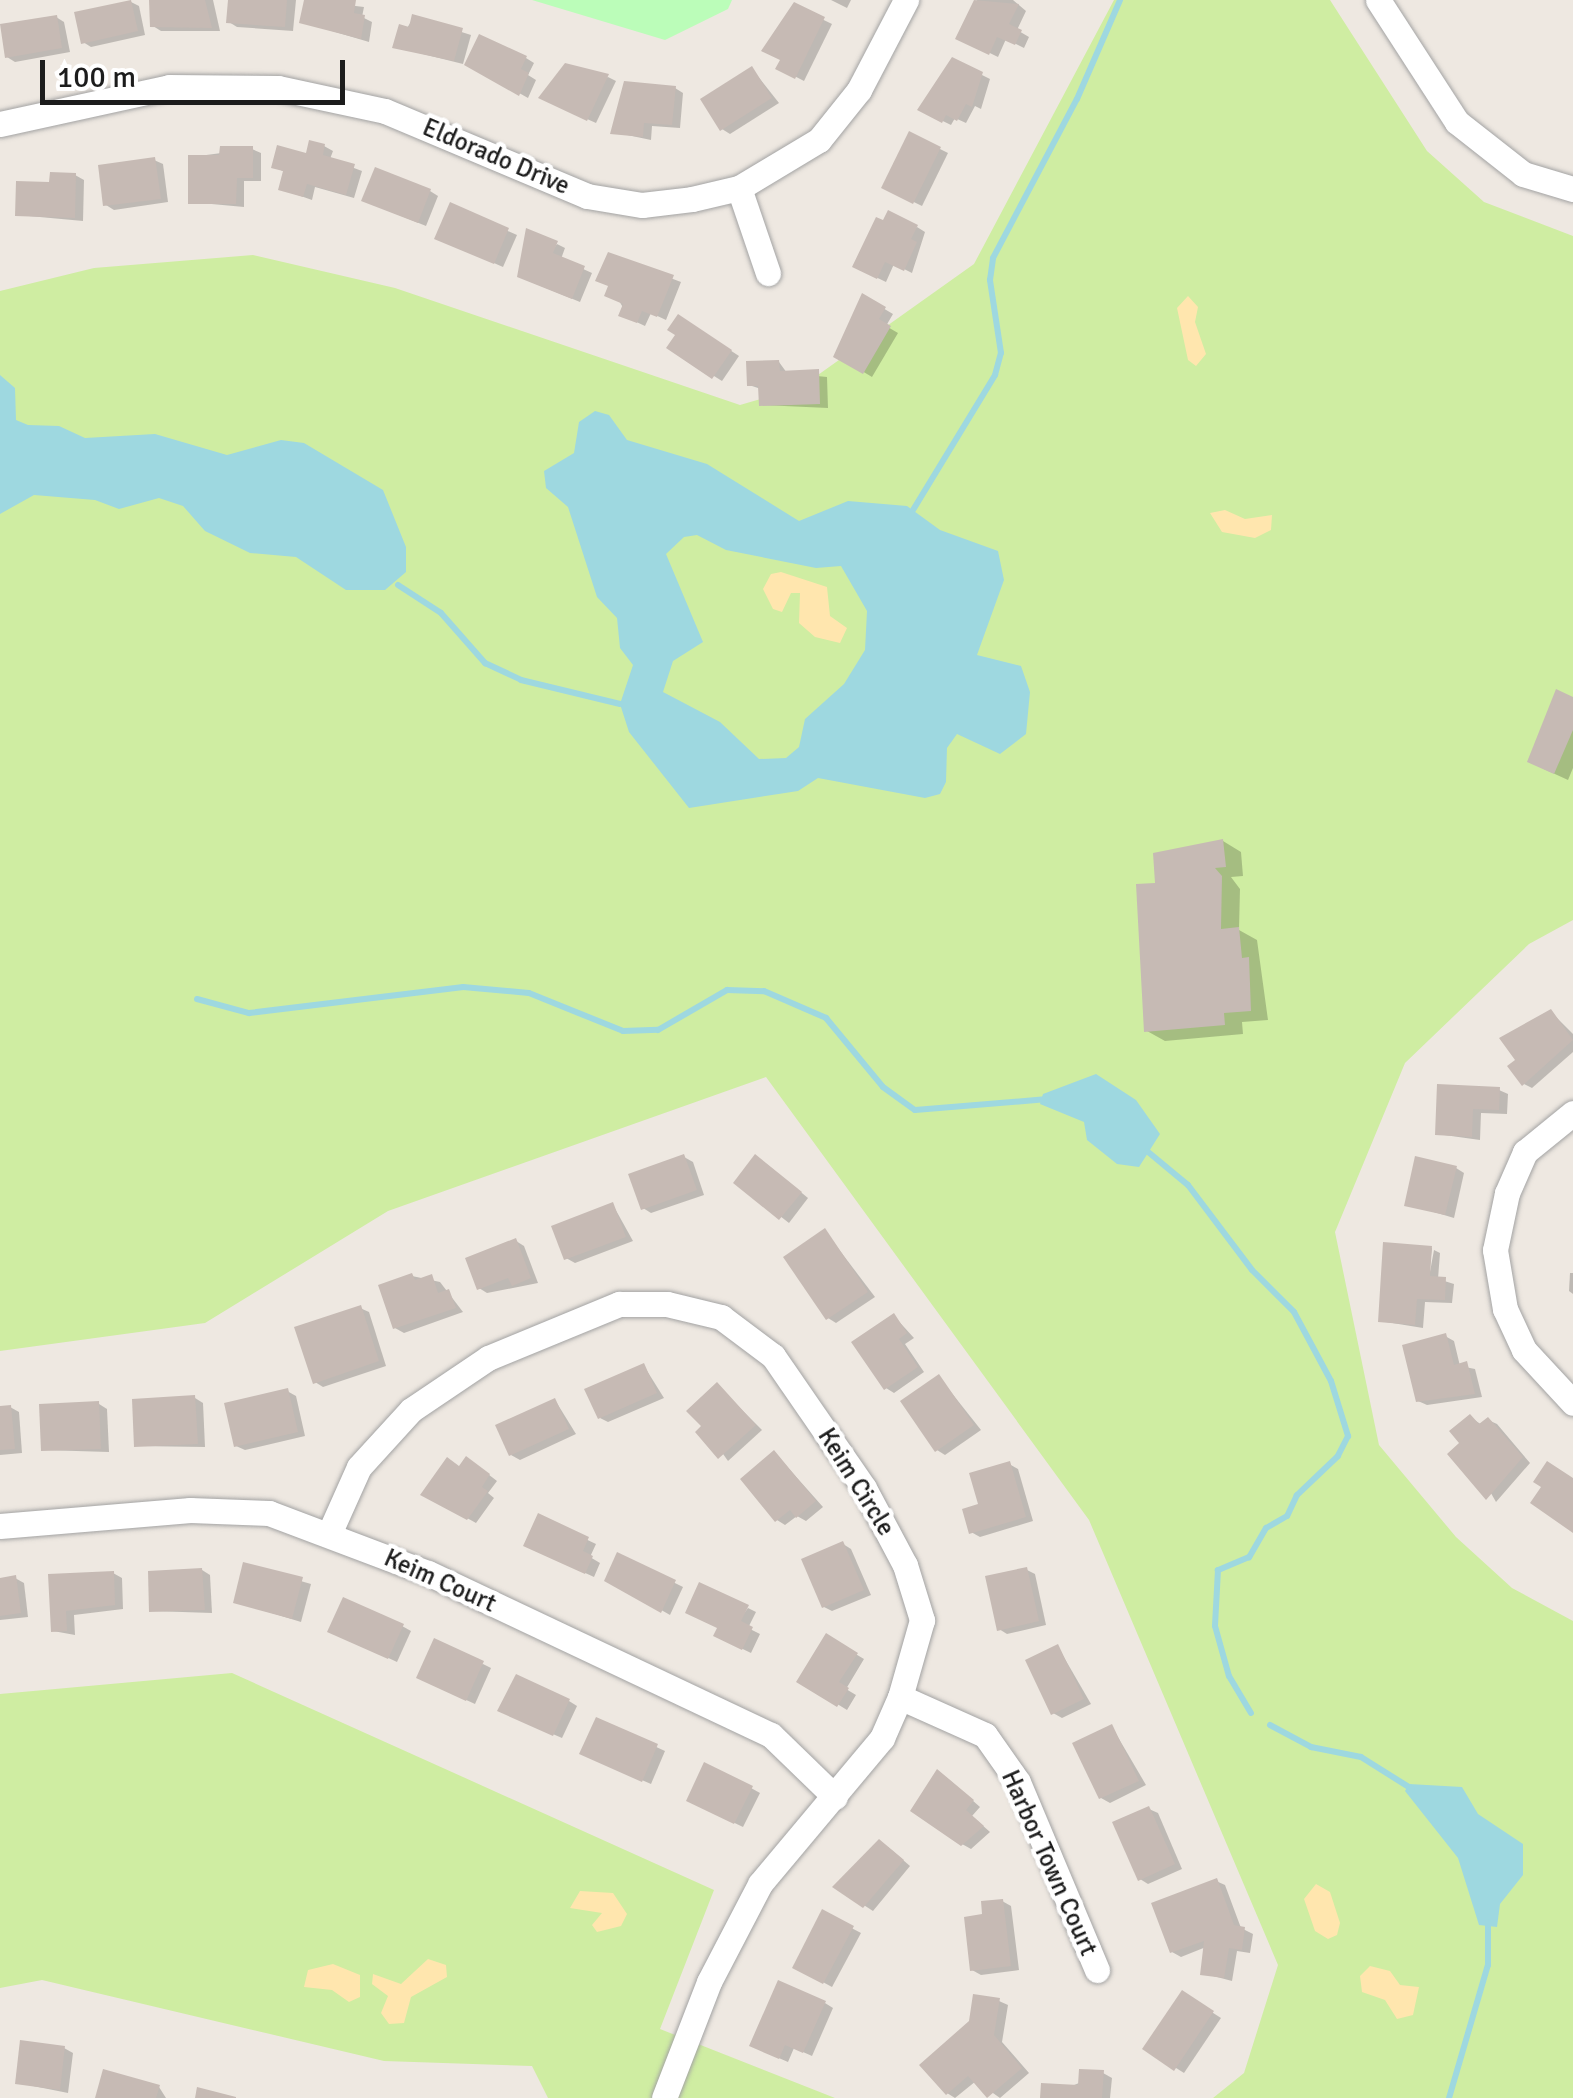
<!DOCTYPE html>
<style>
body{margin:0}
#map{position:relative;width:1573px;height:2098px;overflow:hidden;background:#eee8e1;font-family:Signika,sans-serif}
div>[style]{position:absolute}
.grass>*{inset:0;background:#cfeda2}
.sand>*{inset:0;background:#ffe6ae}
.park>*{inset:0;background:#bbfdb9}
.water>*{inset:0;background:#9ed8e0}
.shadow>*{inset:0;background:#0003}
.stream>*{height:6px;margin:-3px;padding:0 3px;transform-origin:3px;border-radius:3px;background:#9ed8e0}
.building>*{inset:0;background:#c6bab4}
.roads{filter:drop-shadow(0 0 2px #a3a3a3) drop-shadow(0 0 2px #a3a3a3)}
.street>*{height:25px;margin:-12.5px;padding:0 12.5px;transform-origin:12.5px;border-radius:12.5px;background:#fff}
span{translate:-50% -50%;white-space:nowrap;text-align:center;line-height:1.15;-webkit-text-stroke:9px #fff;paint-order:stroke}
.street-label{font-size:25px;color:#1c1c1c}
.scale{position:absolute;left:40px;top:60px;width:305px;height:45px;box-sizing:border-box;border:5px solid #1c1c1c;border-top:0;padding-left:12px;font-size:30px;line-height:35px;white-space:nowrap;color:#1c1c1c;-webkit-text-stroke:8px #fff;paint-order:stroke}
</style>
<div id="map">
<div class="grass">
<i style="clip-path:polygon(1114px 0,1330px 0,1427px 151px,1484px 202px,1573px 236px,1573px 920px,1529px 944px,1405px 1063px,1335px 1232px,1379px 1445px,1456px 1537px,1512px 1588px,1573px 1621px,1573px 2098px,1213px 2098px,1244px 2073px,1278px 1965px,1089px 1520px,766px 1077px,388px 1211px,205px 1323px,0 1351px,0 291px,94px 268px,253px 255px,395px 288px,740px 405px,801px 387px,974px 264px)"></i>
<i style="clip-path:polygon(232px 1673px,714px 1890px,660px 2029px,835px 2098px,548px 2098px,532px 2066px,384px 2061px,42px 1980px,0 1988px,0 1694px)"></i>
</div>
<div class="sand">
<i style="clip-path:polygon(1188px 296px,1198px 307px,1195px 322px,1206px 354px,1196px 366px,1188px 360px,1177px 308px)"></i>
<i style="clip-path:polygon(1225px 510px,1245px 519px,1272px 515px,1271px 530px,1255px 538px,1222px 532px,1210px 513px)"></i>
<i style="clip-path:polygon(781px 572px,827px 587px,830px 616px,847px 628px,840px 643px,815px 637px,799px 623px,800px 593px,791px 593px,782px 612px,773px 609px,763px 589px,771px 574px)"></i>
<i style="clip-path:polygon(1316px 1884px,1330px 1892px,1340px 1923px,1337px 1935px,1328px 1939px,1315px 1931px,1304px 1899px)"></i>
<i style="clip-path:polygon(580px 1891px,613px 1893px,627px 1914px,621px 1926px,597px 1932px,592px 1925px,602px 1913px,570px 1908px)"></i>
<i style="clip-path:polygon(428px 1959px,446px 1965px,447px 1977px,411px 1997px,404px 2023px,389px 2024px,381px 2013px,388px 1996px,372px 1984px,373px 1974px,401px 1984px)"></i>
<i style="clip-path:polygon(333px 1964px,360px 1975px,360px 1997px,349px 2002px,332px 1990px,304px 1987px,308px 1970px)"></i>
<i style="clip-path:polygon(1370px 1966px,1390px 1971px,1400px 1985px,1419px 1987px,1413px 2015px,1397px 2019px,1385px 2000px,1362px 1992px,1360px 1976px)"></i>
</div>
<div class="park">
<i style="clip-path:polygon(532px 0,732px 0,728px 9px,665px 40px)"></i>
</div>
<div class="water">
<i style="clip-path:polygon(0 375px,15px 388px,16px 420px,28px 425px,59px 426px,85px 438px,155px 434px,227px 455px,281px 440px,304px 443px,383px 490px,406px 547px,406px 572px,385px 590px,346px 590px,296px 557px,250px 553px,205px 531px,183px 506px,159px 498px,119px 509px,95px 500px,34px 495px,0 514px)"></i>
<i style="clip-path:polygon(evenodd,595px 411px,609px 415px,627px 440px,707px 464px,799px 521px,848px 501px,907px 506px,940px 530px,998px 551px,1004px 580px,977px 655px,1021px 666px,1030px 692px,1026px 734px,1000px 754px,957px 734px,947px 748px,946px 782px,940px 794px,925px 798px,818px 778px,798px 791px,689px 808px,629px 732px,620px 704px,633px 665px,620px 648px,617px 618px,597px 597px,568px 507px,546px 488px,544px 471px,574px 453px,579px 422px,595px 411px,697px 535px,726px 550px,816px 568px,841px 566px,867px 611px,865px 650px,844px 684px,805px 719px,799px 747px,786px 758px,759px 759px,720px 722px,663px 692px,673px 661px,703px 642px,666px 554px,684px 537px,697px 535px)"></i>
<i style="clip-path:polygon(1096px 1074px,1136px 1100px,1160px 1134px,1139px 1167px,1117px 1164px,1087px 1140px,1084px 1122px,1040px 1104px,1043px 1094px)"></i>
<i style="clip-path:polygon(1409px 1784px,1462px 1787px,1478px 1814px,1523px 1844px,1523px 1875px,1500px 1904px,1497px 1927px,1479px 1925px,1458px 1858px,1405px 1791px)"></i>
</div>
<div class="shadow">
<i style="clip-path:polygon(152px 0,213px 0,220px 31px,161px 31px,153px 26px)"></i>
<i style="clip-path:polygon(231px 0,296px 0,293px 31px,237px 27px,229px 22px)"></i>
<i style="clip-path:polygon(306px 0,364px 7px,362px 17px,372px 22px,369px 42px,302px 22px)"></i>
<i style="clip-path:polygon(831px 0,851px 0,847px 8px)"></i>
<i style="clip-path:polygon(977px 0,1013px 0,1026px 11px,1017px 30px,1029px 37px,1024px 48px,1006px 39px,998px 57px,959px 38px)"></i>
<i style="clip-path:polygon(131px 2px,139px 6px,145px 35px,91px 47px,83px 42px)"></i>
<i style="clip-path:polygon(795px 6px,832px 24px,804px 81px,779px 68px)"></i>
<i style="clip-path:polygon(56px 17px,64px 22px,70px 52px,15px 62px,7px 57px)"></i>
<i style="clip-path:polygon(414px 17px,471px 35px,463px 64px,395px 47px)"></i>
<i style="clip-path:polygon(526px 58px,534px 63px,528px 75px,536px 80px,528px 98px,467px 64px)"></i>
<i style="clip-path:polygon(752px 69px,779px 103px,730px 134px,722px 129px)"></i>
<i style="clip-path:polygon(982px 75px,990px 79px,981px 109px,975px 106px,966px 123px,955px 118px,951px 125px,920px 110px)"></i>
<i style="clip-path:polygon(608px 77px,616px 81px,596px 123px,549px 102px)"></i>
<i style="clip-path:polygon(675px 88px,683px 93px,680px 128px,652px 126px,651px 140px,613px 132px)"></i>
<i style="clip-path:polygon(910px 134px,948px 153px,922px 206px,893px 192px)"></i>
<i style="clip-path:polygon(324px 146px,333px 151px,330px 159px,362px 171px,354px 198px,315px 187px,312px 200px,281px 189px,285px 172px,274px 167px)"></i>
<i style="clip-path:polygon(252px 149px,261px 153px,261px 181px,244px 181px,244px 207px,190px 202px,191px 157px)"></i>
<i style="clip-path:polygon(154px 160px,163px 164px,168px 202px,114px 210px,106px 205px)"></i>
<i style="clip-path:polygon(75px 175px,84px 180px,83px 221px,18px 215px,51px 184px)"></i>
<i style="clip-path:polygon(430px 191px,438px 196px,426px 226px,372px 204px)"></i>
<i style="clip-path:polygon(451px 206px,517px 235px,503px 267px,446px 242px)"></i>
<i style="clip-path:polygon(917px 227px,925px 232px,912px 273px,894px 264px,886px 282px,863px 271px)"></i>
<i style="clip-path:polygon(557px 244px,565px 248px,561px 259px,592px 273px,580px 302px,529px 281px)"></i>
<i style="clip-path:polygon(609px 255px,681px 282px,666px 320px,651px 313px,645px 326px,630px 319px,610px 286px)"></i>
<i style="clip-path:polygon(864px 297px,893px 314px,886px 326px,898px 333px,872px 377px,837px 356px)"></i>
<i style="clip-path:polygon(687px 322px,739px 356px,722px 381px,714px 376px)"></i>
<i style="clip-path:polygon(779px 362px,787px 373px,827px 377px,828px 408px,761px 405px,761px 389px,749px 385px)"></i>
<i style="clip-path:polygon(1573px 699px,1573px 768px,1568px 780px,1544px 769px)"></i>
<i style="clip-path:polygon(1223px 841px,1241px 852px,1243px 876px,1231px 877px,1240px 889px,1239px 930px,1257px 940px,1268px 1020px,1242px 1022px,1243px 1034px,1165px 1041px,1147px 1031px,1158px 885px)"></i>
<i style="clip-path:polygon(1551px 1012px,1573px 1034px,1573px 1052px,1532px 1088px,1524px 1084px)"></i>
<i style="clip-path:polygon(1499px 1090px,1508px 1094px,1507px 1114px,1481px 1113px,1480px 1140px,1437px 1134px)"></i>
<i style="clip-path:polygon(684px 1157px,693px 1162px,704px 1195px,651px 1213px,643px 1208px)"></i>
<i style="clip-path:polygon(764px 1162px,808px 1198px,789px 1223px,736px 1182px)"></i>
<i style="clip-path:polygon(1456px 1168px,1464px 1173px,1454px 1218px,1407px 1204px)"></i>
<i style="clip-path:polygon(613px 1205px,633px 1241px,575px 1263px,566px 1258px)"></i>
<i style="clip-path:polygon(825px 1231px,875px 1297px,836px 1323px,828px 1318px)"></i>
<i style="clip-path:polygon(516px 1241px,524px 1246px,538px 1283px,487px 1293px,479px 1288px)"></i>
<i style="clip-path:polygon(1385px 1245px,1432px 1248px,1427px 1288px,1434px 1250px,1440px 1253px,1438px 1279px,1454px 1284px,1452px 1303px,1425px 1302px,1423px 1328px,1380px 1321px)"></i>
<i style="clip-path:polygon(1570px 1273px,1573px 1273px,1573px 1294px,1569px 1291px)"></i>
<i style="clip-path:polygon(412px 1276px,440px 1282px,463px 1312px,404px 1333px,395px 1328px)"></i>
<i style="clip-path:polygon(360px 1308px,369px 1312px,386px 1366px,323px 1387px,315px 1382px)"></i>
<i style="clip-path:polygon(894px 1316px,914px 1338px,905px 1344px,924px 1372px,894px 1393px,886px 1388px)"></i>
<i style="clip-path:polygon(1445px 1336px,1454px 1341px,1460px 1366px,1475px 1369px,1482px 1397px,1427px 1405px,1418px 1401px)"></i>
<i style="clip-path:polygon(644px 1366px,664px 1398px,608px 1422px,600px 1418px)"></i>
<i style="clip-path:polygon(939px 1377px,981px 1430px,945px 1455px,937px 1450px)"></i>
<i style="clip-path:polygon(717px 1385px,762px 1430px,728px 1461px,704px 1427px)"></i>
<i style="clip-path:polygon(287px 1391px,296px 1396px,305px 1436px,245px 1450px,236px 1446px)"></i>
<i style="clip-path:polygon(195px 1398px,203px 1403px,205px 1447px,137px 1446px)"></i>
<i style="clip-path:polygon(555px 1400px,576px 1434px,520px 1460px,511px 1455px)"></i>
<i style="clip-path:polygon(99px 1404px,107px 1409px,109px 1452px,43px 1450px)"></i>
<i style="clip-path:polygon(10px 1407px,19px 1412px,22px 1453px,0 1455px,0 1408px)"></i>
<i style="clip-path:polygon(1470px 1417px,1482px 1425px,1488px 1420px,1497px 1424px,1530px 1463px,1496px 1502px,1463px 1444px)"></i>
<i style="clip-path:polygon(775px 1453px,823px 1507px,806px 1521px,797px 1516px,785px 1525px,777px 1520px)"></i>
<i style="clip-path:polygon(475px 1464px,497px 1481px,488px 1493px,494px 1498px,476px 1523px,424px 1494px)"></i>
<i style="clip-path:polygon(1009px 1464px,1018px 1469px,1033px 1521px,980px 1537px,971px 1532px,981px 1506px)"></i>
<i style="clip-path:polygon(539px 1517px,596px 1544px,590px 1557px,600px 1563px,594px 1577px,535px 1550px)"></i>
<i style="clip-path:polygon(843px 1544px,851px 1549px,871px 1595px,832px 1611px,824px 1607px)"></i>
<i style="clip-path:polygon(618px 1555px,683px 1587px,670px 1615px,607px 1579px)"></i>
<i style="clip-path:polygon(245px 1565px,311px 1584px,301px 1622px,236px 1602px)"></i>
<i style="clip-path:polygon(202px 1570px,210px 1575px,212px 1613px,152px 1611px)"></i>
<i style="clip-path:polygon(1027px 1570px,1035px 1574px,1046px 1625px,1007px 1634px,999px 1629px)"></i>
<i style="clip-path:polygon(113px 1573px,122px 1578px,123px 1609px,74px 1615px,75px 1635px,53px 1631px,50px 1577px)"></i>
<i style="clip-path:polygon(15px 1578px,24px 1583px,28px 1617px,0 1620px,0 1580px)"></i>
<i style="clip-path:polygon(748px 1608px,756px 1612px,748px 1628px,760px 1634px,751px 1653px,724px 1640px)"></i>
<i style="clip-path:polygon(402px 1626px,411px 1631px,397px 1662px,339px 1635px)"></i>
<i style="clip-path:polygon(827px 1637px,864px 1659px,846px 1689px,856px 1695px,847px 1710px,800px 1681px)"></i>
<i style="clip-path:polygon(1058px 1647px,1091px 1704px,1062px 1718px,1053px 1713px)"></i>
<i style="clip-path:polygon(483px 1664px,491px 1668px,475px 1704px,427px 1682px)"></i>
<i style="clip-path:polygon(569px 1701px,577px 1706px,562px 1738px,509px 1715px)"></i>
<i style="clip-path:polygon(597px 1720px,665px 1751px,651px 1784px,591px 1758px)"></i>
<i style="clip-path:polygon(1112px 1727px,1146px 1785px,1110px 1803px,1101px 1798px)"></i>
<i style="clip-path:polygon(946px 1777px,980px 1807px,972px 1816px,990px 1832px,971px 1849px,962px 1844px)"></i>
<i style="clip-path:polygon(751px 1788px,760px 1793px,743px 1827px,697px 1805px)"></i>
<i style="clip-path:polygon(1149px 1809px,1158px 1813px,1182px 1869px,1148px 1884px,1140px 1879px)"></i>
<i style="clip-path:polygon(888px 1847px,910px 1866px,873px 1911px,836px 1887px)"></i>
<i style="clip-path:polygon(1216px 1881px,1225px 1885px,1241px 1928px,1253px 1934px,1250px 1953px,1237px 1951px,1232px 1981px,1202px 1973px,1206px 1947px,1181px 1957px,1172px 1952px)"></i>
<i style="clip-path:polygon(1002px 1901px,1011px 1906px,1019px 1970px,981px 1975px,972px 1970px,985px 1916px)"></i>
<i style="clip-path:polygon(823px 1913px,861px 1933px,832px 1987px,795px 1967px)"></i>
<i style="clip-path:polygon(1182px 1993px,1221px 2018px,1184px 2073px,1146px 2049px)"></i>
<i style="clip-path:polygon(999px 2001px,1008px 2005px,1002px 2042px,1029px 2073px,1000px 2098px,976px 2081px,955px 2098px,947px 2093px)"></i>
<i style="clip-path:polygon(825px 2003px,833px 2008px,812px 2056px,794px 2048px,788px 2062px,760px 2050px)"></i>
<i style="clip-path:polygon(64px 2048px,73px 2053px,68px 2093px,18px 2083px)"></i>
<i style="clip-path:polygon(1103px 2073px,1112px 2078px,1110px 2098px,1043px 2098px)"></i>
<i style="clip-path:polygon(159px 2087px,166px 2098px,98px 2098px)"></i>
</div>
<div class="stream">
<i style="left:913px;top:510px;width:158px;rotate:-58.7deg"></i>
<i style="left:995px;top:375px;width:23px;rotate:-75deg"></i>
<i style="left:1001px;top:353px;width:74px;rotate:-98.6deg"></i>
<i style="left:990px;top:280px;width:22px;rotate:-82deg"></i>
<i style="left:993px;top:258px;width:180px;rotate:-62.2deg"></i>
<i style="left:1077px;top:99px;width:108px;rotate:-66.5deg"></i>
<i style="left:398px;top:585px;width:51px;rotate:33.1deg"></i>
<i style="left:441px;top:613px;width:67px;rotate:48.7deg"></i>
<i style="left:485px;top:663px;width:40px;rotate:25deg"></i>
<i style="left:521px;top:680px;width:102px;rotate:13.6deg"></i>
<i style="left:197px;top:999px;width:54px;rotate:15.1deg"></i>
<i style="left:249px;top:1013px;width:216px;rotate:-6.9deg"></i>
<i style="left:463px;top:987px;width:66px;rotate:5.2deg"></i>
<i style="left:529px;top:993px;width:101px;rotate:22deg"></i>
<i style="left:623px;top:1031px;width:35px;rotate:-2deg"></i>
<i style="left:658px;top:1030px;width:80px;rotate:-30.1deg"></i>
<i style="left:727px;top:990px;width:37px;rotate:2deg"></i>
<i style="left:764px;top:991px;width:68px;rotate:23.5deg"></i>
<i style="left:826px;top:1018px;width:89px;rotate:50.4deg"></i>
<i style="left:883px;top:1087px;width:39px;rotate:36deg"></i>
<i style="left:915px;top:1110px;width:133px;rotate:-4.7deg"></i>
<i style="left:1147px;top:1151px;width:53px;rotate:39.7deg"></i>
<i style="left:1188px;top:1185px;width:106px;rotate:53deg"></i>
<i style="left:1252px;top:1270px;width:59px;rotate:45deg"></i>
<i style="left:1294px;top:1312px;width:78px;rotate:61.8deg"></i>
<i style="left:1331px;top:1381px;width:58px;rotate:72.8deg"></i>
<i style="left:1348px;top:1436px;width:22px;rotate:117deg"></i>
<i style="left:1338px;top:1456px;width:57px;rotate:136.4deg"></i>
<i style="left:1297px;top:1495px;width:23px;rotate:115deg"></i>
<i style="left:1287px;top:1516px;width:24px;rotate:150deg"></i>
<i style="left:1266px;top:1528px;width:34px;rotate:120deg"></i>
<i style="left:1249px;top:1557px;width:34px;rotate:157deg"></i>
<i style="left:1218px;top:1570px;width:56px;rotate:93.1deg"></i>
<i style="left:1215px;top:1626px;width:52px;rotate:74.4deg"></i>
<i style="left:1229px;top:1676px;width:43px;rotate:59.3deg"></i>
<i style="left:1270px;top:1725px;width:47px;rotate:28.2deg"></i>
<i style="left:1311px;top:1747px;width:51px;rotate:11.3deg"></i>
<i style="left:1361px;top:1757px;width:60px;rotate:32.1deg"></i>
<i style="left:1449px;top:2098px;width:139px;rotate:-73.7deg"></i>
<i style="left:1488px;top:1965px;width:43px;rotate:-90deg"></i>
</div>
<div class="building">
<i style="clip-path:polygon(131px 0,138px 31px,81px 44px,74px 12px)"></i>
<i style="clip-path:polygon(149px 0,205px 0,212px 28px,150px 27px)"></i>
<i style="clip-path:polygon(228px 0,287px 0,285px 27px,226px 23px)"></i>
<i style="clip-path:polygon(304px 0,356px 0,354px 13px,365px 15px,361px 39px,299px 23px)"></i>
<i style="clip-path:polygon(974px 0,1019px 4px,1009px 24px,1022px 30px,1015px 45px,997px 37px,989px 55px,955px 39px)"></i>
<i style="clip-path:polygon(794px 2px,825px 17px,795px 79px,775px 69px,780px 60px,761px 51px)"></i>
<i style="clip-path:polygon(412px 14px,463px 28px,454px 61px,392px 48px,399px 24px,409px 27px)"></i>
<i style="clip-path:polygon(57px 15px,62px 48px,5px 58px,0 24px)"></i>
<i style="clip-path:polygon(479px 34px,527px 56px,521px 69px,529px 73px,519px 96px,464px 65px)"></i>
<i style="clip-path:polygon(952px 57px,983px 72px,972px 107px,966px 104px,957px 121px,946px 115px,942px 123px,917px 110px)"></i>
<i style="clip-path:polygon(565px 63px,609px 74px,587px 121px,538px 98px)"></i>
<i style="clip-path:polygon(752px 66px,772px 98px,720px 131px,700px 99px)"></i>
<i style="clip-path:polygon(624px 81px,676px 86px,672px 125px,644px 123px,643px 137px,610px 134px)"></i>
<i style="clip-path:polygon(909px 131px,941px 147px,913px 204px,881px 188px)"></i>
<i style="clip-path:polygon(309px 140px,325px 144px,323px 155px,355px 164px,346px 195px,307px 184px,303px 197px,278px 190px,283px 171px,271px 168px,277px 145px,306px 153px)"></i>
<i style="clip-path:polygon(220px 146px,253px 146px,253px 178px,237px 178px,236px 204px,188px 204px,188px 155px,219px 155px)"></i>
<i style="clip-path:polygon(155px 157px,161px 199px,103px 206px,98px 165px)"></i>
<i style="clip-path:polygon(375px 167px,431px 189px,418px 223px,361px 201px)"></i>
<i style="clip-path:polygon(50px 172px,76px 173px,75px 218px,15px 216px,16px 181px,49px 182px)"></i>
<i style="clip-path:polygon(450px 202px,509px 228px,494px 264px,434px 239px)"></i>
<i style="clip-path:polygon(888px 210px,918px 225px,911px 239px,917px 242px,904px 271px,885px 262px,877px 279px,852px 267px,876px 217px,883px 220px)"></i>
<i style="clip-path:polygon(526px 228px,558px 241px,553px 253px,585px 266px,572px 299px,517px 277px)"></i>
<i style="clip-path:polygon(608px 252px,674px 275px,657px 317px,642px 311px,637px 323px,618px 316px,623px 304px,604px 296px,608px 286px,595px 281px)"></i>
<i style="clip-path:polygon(862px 293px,886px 307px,879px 319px,891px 326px,863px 374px,833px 357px)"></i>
<i style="clip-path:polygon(678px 314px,732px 350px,712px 379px,666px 348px,675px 335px,667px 330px)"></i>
<i style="clip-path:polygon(779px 360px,780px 371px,819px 369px,820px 404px,759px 406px,758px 386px,747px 386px,746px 361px)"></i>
<i style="clip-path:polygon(1556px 689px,1573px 697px,1573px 730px,1554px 774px,1527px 762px)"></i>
<i style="clip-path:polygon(1223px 839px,1226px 867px,1215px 868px,1222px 876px,1221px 929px,1239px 927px,1242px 958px,1249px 957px,1251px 1011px,1224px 1013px,1225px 1025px,1144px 1032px,1136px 884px,1155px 883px,1153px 853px)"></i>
<i style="clip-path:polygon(1551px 1009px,1573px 1040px,1522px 1086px,1507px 1066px,1515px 1060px,1499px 1038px)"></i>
<i style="clip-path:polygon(1437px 1084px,1500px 1087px,1499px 1110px,1473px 1109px,1472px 1137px,1435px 1135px)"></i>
<i style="clip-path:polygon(684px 1154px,697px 1190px,641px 1210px,628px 1174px)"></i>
<i style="clip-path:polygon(755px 1154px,802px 1192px,779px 1220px,733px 1183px)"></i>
<i style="clip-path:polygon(1415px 1156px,1457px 1166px,1445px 1215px,1404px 1206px)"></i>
<i style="clip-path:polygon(613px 1202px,626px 1237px,564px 1260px,551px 1226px)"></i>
<i style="clip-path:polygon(825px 1228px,868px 1292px,826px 1320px,783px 1257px)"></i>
<i style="clip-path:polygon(516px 1238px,531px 1278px,512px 1286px,508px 1278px,477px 1290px,465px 1258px)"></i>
<i style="clip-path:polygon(1383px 1242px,1432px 1246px,1430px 1276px,1446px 1277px,1445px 1300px,1417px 1299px,1415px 1325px,1378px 1322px)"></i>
<i style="clip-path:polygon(412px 1273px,415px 1280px,432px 1274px,438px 1293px,449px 1289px,456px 1308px,393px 1329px,378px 1285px)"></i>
<i style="clip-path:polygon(361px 1305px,379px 1361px,313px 1384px,294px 1327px)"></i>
<i style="clip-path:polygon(894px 1313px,907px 1333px,899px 1339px,918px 1367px,884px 1390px,851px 1342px)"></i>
<i style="clip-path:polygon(1446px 1333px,1454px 1365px,1467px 1361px,1475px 1394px,1416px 1402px,1402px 1345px)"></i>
<i style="clip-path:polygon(644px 1363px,657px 1393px,598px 1419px,584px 1389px)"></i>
<i style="clip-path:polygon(939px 1374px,974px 1425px,935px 1452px,900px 1401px)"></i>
<i style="clip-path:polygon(717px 1382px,756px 1425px,718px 1459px,695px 1432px,701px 1426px,686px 1411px)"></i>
<i style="clip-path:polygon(288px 1388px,298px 1432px,234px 1447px,224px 1403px)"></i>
<i style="clip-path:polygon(195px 1395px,198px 1444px,134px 1447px,132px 1399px)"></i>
<i style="clip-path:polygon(555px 1398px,569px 1429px,509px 1456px,495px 1425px)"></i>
<i style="clip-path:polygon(99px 1401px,101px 1449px,41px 1451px,39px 1404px)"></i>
<i style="clip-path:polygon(11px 1405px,15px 1449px,0 1450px,0 1406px)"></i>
<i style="clip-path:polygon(1470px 1414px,1479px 1424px,1488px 1417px,1523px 1457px,1486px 1500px,1447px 1454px,1459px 1443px,1449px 1431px)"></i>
<i style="clip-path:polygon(774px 1450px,816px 1501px,796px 1518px,790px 1510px,775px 1522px,740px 1479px)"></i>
<i style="clip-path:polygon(466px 1456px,490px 1474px,482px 1487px,488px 1491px,467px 1520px,420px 1495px,447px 1457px,459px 1466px)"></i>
<i style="clip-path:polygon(1010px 1461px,1026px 1517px,969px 1534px,962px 1509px,978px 1504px,969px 1473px)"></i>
<i style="clip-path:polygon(1547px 1461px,1573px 1478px,1573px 1533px,1530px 1503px,1541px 1487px,1533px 1482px)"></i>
<i style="clip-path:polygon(538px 1513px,589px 1537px,583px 1551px,593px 1556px,585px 1574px,523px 1546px)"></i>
<i style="clip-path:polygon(843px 1541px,864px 1590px,822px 1608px,801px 1559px)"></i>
<i style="clip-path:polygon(617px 1552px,676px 1580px,661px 1613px,604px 1581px)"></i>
<i style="clip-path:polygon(243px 1562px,303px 1577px,292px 1619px,233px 1603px)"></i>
<i style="clip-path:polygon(1027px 1567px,1039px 1621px,997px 1631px,985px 1576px)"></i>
<i style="clip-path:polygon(202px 1568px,205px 1610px,149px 1612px,148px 1571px)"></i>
<i style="clip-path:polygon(114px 1571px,115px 1605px,66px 1611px,67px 1631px,51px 1632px,48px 1574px)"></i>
<i style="clip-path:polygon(16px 1575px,21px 1613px,0 1616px,0 1578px)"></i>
<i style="clip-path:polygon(699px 1582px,749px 1605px,741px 1621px,753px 1627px,742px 1650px,713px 1636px,717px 1628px,685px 1613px)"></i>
<i style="clip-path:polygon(343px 1597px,404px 1624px,388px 1659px,327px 1632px)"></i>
<i style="clip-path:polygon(826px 1633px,858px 1653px,839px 1682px,849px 1688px,837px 1707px,796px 1682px)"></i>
<i style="clip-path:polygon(434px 1638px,484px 1661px,466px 1701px,416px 1678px)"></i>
<i style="clip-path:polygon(1058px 1644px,1084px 1699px,1051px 1715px,1025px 1660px)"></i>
<i style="clip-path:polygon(516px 1674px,570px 1699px,553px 1736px,497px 1711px)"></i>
<i style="clip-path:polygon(596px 1717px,658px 1744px,642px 1782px,579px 1754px)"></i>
<i style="clip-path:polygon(1112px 1724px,1139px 1781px,1099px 1799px,1072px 1743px)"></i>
<i style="clip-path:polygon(704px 1762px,753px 1786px,734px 1824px,686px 1801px)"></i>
<i style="clip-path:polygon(937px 1769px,974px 1800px,966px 1810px,984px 1826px,961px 1846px,910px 1811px)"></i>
<i style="clip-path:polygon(1149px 1806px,1175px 1864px,1138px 1881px,1112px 1822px)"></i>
<i style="clip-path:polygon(879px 1839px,904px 1860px,863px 1908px,832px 1887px)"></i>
<i style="clip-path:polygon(1217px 1878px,1234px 1925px,1245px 1927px,1242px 1950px,1229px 1948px,1224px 1978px,1200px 1975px,1204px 1941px,1170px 1953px,1151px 1903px)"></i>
<i style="clip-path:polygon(1003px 1899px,1011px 1966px,970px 1971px,964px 1917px,982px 1914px,981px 1901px)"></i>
<i style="clip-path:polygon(822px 1909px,854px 1926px,823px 1984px,792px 1968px)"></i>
<i style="clip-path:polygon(778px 1980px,826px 2001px,803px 2053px,785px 2045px,779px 2059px,749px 2046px)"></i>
<i style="clip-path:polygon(1182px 1990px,1214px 2011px,1174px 2071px,1142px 2049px)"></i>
<i style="clip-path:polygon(973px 1994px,1000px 1998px,994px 2035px,1022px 2068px,987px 2098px,968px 2076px,946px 2095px,919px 2065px,969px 2021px)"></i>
<i style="clip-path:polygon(20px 2040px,65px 2046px,60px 2090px,15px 2084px)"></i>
<i style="clip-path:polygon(103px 2069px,160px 2085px,156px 2098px,95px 2098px)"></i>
<i style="clip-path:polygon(1079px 2069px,1104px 2070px,1102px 2098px,1040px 2098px,1041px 2083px,1078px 2085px)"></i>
<i style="clip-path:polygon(197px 2087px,236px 2097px,236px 2098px,195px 2098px)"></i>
</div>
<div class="roads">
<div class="street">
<i style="left:1378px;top:0;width:145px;rotate:57.1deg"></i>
<i style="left:1457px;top:122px;width:84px;rotate:38.2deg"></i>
<i style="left:1523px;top:174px;width:52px;rotate:16.7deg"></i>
<i style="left:0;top:124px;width:173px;rotate:-12.3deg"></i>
<i style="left:169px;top:87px;width:109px;rotate:0.5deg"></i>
<i style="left:278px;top:88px;width:109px;rotate:12.1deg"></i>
<i style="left:385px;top:111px;width:219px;rotate:22.8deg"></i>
<i style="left:587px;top:196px;width:56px;rotate:9.3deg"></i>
<i style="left:642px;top:205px;width:50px;rotate:-6.8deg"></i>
<i style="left:692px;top:199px;width:48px;rotate:-13.2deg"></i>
<i style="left:739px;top:188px;width:93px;rotate:-31deg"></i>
<i style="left:819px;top:140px;width:64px;rotate:-51.3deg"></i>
<i style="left:859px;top:90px;width:102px;rotate:-62.4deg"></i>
<i style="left:739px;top:188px;width:90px;rotate:71.2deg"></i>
<i style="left:1573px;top:1113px;width:62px;rotate:140.9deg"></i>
<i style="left:1525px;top:1152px;width:45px;rotate:113.7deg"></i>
<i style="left:1507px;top:1193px;width:58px;rotate:101.9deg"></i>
<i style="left:1495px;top:1250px;width:60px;rotate:80.4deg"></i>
<i style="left:1505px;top:1309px;width:45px;rotate:65.1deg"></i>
<i style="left:1524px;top:1350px;width:72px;rotate:47.2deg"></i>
<i style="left:0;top:1526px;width:191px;rotate:-4.8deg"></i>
<i style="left:190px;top:1510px;width:79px;rotate:2.2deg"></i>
<i style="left:269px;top:1513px;width:170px;rotate:20.7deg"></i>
<i style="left:428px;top:1573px;width:379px;rotate:25.3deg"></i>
<i style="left:771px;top:1735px;width:89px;rotate:44.1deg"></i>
<i style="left:329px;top:1534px;width:73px;rotate:-65.9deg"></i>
<i style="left:359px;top:1467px;width:77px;rotate:-47.6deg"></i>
<i style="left:411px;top:1410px;width:93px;rotate:-34deg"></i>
<i style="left:488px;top:1358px;width:142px;rotate:-22.4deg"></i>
<i style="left:619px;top:1304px;width:48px"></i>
<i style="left:667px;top:1304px;width:56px;rotate:13.5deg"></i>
<i style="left:721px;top:1317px;width:65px;rotate:36.9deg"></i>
<i style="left:773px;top:1356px;width:160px;rotate:55.4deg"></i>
<i style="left:864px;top:1488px;width:87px;rotate:62deg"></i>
<i style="left:905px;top:1565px;width:58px;rotate:72.8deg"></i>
<i style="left:922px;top:1620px;width:80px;rotate:105.9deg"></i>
<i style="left:900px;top:1697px;width:45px;rotate:113.7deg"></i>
<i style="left:882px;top:1738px;width:190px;rotate:129.9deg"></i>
<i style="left:760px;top:1884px;width:110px;rotate:117.5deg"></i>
<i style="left:709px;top:1982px;width:124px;rotate:111.2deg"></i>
<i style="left:900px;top:1697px;width:93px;rotate:24.1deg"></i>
<i style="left:985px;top:1735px;width:57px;rotate:54.9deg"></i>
<i style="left:1018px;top:1782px;width:204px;rotate:67.2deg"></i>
</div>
</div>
<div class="street-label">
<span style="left:496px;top:157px;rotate:23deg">Eldorado Drive</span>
<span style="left:856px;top:1482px;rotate:58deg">Keim Circle</span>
<span style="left:440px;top:1581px;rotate:24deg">Keim Court</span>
<span style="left:1049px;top:1863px;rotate:66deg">Harbor Town Court</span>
</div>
<div class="scale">100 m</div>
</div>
